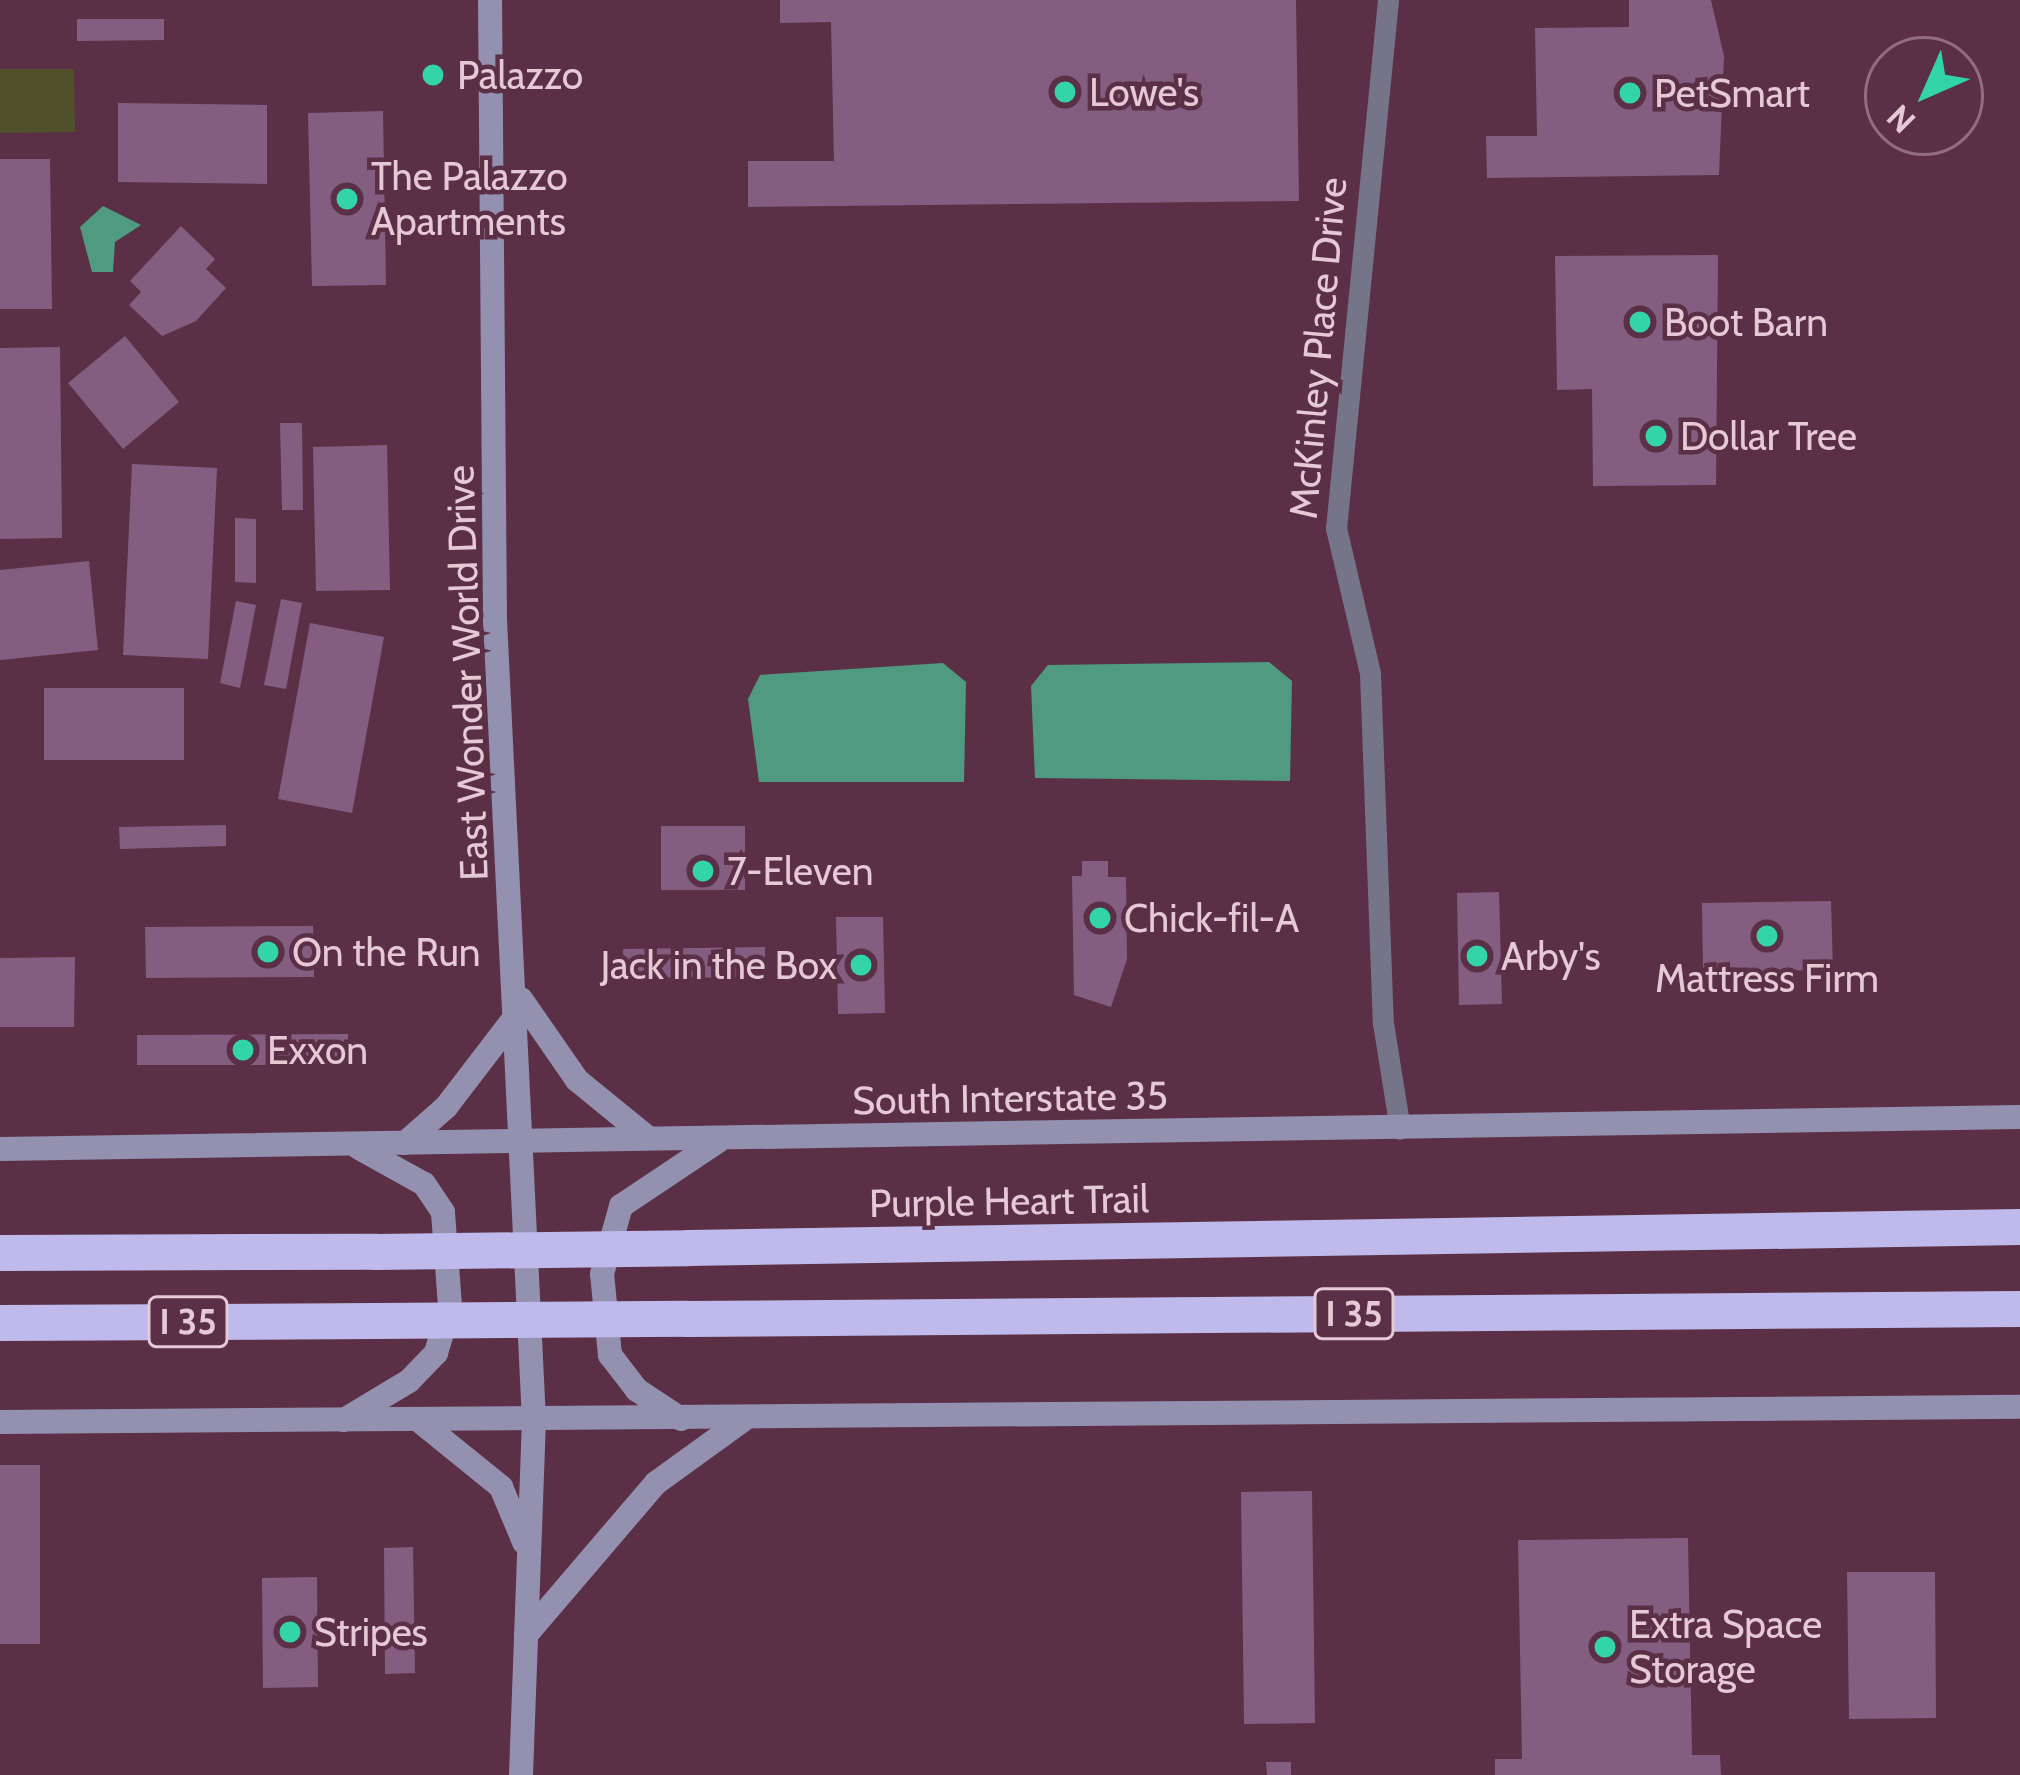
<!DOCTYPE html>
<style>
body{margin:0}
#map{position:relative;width:2020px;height:1775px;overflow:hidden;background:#5b3046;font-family:Cabin,sans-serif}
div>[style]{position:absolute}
.green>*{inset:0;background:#50502a}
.water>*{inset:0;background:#4f9a81}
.building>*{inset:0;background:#835e80}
.minor>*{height:21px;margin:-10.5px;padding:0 10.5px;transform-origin:10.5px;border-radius:10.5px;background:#767489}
.secondary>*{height:24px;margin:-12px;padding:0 12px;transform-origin:12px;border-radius:12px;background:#9491b0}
.motorway>*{height:36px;margin:-18px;padding:0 18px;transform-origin:18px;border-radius:18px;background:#bfbaeb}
.motorway-bridge>*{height:36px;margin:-18px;padding:0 18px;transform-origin:18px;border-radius:18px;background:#bfbaeb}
.dots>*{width:33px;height:33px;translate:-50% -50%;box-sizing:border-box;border:6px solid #5b3046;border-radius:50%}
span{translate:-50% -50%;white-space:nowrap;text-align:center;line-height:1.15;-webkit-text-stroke:9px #5b3046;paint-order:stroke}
.shield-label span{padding:3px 9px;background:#5b3046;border:3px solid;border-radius:9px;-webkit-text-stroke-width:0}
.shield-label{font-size:36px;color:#e5c9d5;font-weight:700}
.poi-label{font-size:39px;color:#e5c9d5}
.left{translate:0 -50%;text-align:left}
.right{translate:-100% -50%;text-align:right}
.street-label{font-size:39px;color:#e5c9d5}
.north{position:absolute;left:1864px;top:36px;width:120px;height:120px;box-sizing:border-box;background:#5b3046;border:3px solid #926d7f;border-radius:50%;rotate:225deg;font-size:33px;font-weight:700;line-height:48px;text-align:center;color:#e5c9d5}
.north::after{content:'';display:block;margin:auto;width:42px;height:54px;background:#33d4a8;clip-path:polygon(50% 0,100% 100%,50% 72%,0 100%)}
</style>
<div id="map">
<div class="green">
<i style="clip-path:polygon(0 69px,74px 69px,75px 132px,0 133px)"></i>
</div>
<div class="water">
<i style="clip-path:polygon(103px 206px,141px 225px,115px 242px,113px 272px,92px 272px,80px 227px)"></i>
<i style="clip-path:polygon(1269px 662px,1292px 681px,1290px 781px,1035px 778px,1031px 686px,1048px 665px)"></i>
<i style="clip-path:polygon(943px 663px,966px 682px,964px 782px,759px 782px,748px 699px,760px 675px)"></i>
</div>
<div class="building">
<i style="clip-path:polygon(780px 0,1296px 0,1299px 201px,748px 207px,748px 161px,834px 161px,831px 22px,780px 23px)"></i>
<i style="clip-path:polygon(1629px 0,1711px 0,1724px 56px,1719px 175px,1487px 178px,1486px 136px,1537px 136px,1535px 28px,1629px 27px)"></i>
<i style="clip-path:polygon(77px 19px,164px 19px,164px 40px,77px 41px)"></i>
<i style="clip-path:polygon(118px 103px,267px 105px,267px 184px,118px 182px)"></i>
<i style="clip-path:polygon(383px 111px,386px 285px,312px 286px,308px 113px)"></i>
<i style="clip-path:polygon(0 159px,50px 159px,52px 309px,0 309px)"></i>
<i style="clip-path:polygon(181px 226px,215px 259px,206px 269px,226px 288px,196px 321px,162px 336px,129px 305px,141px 292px,130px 281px)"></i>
<i style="clip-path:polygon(1718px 255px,1716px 485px,1593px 486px,1592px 389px,1557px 390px,1555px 256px)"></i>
<i style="clip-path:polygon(125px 336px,179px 402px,123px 449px,68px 383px)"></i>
<i style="clip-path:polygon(60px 347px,62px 538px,0 539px,0 348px)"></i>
<i style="clip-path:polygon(280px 423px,302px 423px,303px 510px,282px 510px)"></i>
<i style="clip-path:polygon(387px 445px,390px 590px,316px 591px,313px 447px)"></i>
<i style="clip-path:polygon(132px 464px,217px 468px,208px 659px,123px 655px)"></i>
<i style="clip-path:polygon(235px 518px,256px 519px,256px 583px,235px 582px)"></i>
<i style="clip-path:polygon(89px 561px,98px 650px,0 660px,0 570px)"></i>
<i style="clip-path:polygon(281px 599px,302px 603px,286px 689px,264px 685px)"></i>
<i style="clip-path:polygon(236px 601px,256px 605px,240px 688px,220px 683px)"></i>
<i style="clip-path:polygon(310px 623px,384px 637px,352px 813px,278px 799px)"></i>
<i style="clip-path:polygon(44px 688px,184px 688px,184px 760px,44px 760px)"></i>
<i style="clip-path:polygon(226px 825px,226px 846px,120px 849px,119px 827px)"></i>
<i style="clip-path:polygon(661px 826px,745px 826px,745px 890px,661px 890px)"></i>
<i style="clip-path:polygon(1082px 861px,1108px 861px,1108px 877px,1126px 877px,1127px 959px,1111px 1007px,1074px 995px,1072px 876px,1082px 876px)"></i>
<i style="clip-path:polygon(1499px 892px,1502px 1004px,1459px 1005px,1457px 893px)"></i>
<i style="clip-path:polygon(1831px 901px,1833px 970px,1703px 972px,1702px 903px)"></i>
<i style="clip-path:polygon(836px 917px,883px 917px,885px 1013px,838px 1014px)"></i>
<i style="clip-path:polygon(313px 926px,314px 977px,146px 978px,145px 927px)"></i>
<i style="clip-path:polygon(765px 947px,765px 977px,624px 978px,623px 949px)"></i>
<i style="clip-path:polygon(75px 957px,74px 1027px,0 1027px,0 958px)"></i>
<i style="clip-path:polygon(348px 1034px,348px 1065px,137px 1065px,137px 1035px)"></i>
<i style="clip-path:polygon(0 1465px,40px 1465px,40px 1644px,0 1644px)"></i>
<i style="clip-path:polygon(1312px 1491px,1315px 1723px,1244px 1724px,1241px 1492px)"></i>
<i style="clip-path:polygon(1688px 1538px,1692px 1755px,1720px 1755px,1721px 1775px,1495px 1775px,1495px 1759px,1522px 1759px,1518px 1540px)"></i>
<i style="clip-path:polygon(413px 1547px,415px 1673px,385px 1674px,384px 1548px)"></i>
<i style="clip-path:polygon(1847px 1572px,1935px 1572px,1936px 1718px,1849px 1719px)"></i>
<i style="clip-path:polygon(317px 1577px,318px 1687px,263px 1688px,262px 1578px)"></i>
<i style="clip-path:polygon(1266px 1762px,1291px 1762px,1291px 1775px,1267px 1775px)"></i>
</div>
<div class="minor">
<i style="left:1388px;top:0;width:531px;rotate:95.62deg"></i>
<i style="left:1336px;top:528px;width:149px;rotate:76.8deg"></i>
<i style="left:1370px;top:673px;width:350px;rotate:87.9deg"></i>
<i style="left:1383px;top:1023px;width:107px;rotate:80.9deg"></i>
</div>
<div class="secondary">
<i style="left:490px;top:0;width:620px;rotate:89.54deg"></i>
<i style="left:495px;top:620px;width:801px;rotate:87.21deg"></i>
<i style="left:534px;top:1420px;width:355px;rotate:92.1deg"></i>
<i style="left:521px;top:999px;width:98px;rotate:55.3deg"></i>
<i style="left:577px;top:1080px;width:90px;rotate:39.2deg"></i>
<i style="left:405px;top:1143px;width:55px;rotate:-41.3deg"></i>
<i style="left:446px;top:1107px;width:120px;rotate:-52.5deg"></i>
<i style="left:0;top:1149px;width:2020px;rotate:-0.91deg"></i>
<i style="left:681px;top:1419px;width:53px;rotate:-146.6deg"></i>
<i style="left:637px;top:1390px;width:44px;rotate:-127.6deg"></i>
<i style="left:610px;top:1355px;width:81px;rotate:-95.6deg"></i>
<i style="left:602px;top:1274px;width:71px;rotate:-74.4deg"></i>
<i style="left:621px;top:1206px;width:117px;rotate:-33.8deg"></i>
<i style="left:344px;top:1420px;width:76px;rotate:-31deg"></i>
<i style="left:409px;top:1381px;width:39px;rotate:-46deg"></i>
<i style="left:436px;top:1353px;width:49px;rotate:-73.4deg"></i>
<i style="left:450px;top:1306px;width:94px;rotate:-94.3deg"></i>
<i style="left:443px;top:1212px;width:34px;rotate:-124deg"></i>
<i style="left:424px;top:1184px;width:74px;rotate:-151deg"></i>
<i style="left:0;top:1422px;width:2020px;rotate:-0.43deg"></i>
<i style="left:422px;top:1423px;width:102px;rotate:39deg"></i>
<i style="left:501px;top:1487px;width:60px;rotate:67.3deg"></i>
<i style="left:526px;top:1635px;width:200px;rotate:-49.5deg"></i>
<i style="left:656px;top:1483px;width:107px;rotate:-35.9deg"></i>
</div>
<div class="motorway">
<i style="left:688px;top:1248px;width:1332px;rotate:-0.9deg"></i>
<i style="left:0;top:1253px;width:376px;rotate:-0.2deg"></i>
<i style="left:687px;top:1319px;width:1333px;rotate:-0.43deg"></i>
<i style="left:0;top:1323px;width:376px;rotate:-0.3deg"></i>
</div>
<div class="motorway-bridge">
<i style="left:376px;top:1252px;width:312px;rotate:-0.7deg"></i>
<i style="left:376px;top:1321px;width:311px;rotate:-0.4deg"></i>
</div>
<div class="dots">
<i style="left:433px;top:75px;background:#33d4a8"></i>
<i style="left:1065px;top:92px;background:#33d4a8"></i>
<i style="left:1630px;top:93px;background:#33d4a8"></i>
<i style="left:347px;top:199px;background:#33d4a8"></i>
<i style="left:1640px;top:322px;background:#33d4a8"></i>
<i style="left:1656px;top:436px;background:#33d4a8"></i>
<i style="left:703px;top:871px;background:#33d4a8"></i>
<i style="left:1100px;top:918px;background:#33d4a8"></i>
<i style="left:1767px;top:936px;background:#33d4a8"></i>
<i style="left:268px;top:952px;background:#33d4a8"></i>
<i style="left:1477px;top:956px;background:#33d4a8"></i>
<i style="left:861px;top:965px;background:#33d4a8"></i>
<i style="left:243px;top:1050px;background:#33d4a8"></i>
<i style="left:290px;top:1632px;background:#33d4a8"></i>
<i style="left:1605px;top:1647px;background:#33d4a8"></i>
</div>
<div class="shield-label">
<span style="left:1354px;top:1314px">I 35</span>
<span style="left:188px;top:1322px">I 35</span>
</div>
<div class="poi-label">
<span class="left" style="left:457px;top:75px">Palazzo</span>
<span class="left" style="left:1089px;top:92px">Lowe's</span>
<span class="left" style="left:1654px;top:93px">PetSmart</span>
<span class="left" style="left:371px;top:199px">The Palazzo<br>Apartments</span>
<span class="left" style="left:1664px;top:322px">Boot Barn</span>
<span class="left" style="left:1680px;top:436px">Dollar Tree</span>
<span class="left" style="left:727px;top:871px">7-Eleven</span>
<span class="left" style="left:1124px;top:918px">Chick-fil-A</span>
<span class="left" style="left:292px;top:952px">On the Run</span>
<span class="left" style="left:1501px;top:956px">Arby's</span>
<span class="right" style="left:837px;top:965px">Jack in the Box</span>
<span style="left:1767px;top:978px">Mattress Firm</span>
<span class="left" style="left:267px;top:1050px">Exxon</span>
<span class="left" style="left:1629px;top:1647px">Extra Space<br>Storage</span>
<span class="left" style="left:314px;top:1632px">Stripes</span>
</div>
<div class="street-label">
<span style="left:1318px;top:348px;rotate:-85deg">McKinley Place Drive</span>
<span style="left:467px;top:673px;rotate:-92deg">East Wonder World Drive</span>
<span style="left:1010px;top:1098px;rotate:-1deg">South Interstate 35</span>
<span style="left:1009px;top:1201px;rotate:-1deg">Purple Heart Trail</span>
</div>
<div class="north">N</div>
</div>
